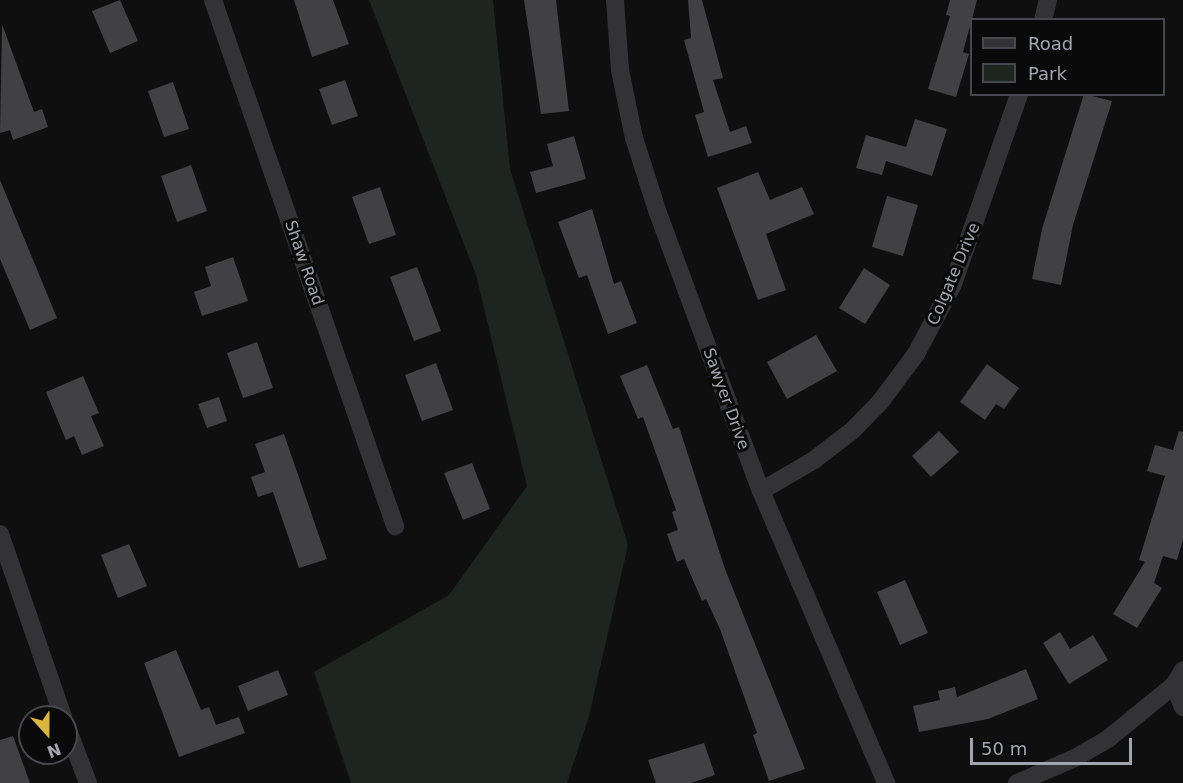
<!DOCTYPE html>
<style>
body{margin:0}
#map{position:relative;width:1183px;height:783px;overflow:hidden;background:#0f0f10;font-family:"DejaVu Sans",sans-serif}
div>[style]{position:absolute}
.green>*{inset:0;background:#1e241f}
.building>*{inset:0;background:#414145}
.street>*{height:18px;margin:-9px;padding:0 9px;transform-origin:9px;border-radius:9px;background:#333337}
span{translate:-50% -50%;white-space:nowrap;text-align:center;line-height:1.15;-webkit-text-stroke:6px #0a0a0b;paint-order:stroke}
.street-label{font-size:16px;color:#a2a5af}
.legend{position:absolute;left:970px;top:18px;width:195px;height:78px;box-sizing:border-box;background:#0a0a0b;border:2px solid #47484d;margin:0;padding:8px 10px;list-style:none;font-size:18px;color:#a2a5af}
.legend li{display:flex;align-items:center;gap:12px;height:30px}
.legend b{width:30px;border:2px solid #47484d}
.north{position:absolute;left:18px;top:705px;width:60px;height:60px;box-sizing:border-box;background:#0a0a0b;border:2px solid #47484d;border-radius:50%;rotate:159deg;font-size:16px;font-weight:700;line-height:24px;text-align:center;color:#a2a5af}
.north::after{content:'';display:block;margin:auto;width:21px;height:27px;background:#dbb63c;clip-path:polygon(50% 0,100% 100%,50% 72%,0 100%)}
.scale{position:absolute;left:970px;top:738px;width:162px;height:27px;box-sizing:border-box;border:3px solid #a2a5af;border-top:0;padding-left:8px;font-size:18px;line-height:21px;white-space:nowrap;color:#a2a5af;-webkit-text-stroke:4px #0a0a0b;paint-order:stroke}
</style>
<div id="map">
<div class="green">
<i style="clip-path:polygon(369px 0,493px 0,510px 169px,628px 545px,589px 716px,567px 783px,351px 783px,314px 672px,449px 595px,527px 486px,476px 275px)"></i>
</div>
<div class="building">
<i style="clip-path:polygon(120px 0,138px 41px,110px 53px,92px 11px)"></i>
<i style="clip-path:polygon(294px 0,333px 0,349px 44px,312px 57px)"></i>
<i style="clip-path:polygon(524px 0,556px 0,569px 111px,541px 114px)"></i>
<i style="clip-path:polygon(688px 0,702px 0,723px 78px,713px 80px,730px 132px,746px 126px,752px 143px,708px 157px,695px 115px,704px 112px,684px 40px,691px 38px)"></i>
<i style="clip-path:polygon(950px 0,977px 0,963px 52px,969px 54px,956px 97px,928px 89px,950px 16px,946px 15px)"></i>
<i style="clip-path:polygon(2px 24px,34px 112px,42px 109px,48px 127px,13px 140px,10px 130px,0 133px)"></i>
<i style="clip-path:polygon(345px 80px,358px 116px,332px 125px,319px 89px)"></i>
<i style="clip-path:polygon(173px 82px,189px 129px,164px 137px,148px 91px)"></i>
<i style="clip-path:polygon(1084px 94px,1112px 101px,1073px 225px,1061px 285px,1032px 279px,1042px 229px)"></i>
<i style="clip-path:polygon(915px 119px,947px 129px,932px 176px,886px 161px,882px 175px,856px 168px,866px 135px,906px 147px)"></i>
<i style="clip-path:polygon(574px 136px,586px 179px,536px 193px,530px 172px,553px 166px,547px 144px)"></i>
<i style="clip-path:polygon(191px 165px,207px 211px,177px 222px,161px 176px)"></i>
<i style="clip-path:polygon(758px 172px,770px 200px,802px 187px,814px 214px,766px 234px,786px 290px,758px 300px,717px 188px)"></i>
<i style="clip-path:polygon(0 180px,57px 318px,30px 330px,0 259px)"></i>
<i style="clip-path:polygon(380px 187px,396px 235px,369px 244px,352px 197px)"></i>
<i style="clip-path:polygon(887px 196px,918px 205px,903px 256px,872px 247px)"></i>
<i style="clip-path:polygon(592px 209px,614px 284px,621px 281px,637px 323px,608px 334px,587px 275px,579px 278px,558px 222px)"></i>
<i style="clip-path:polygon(233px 257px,248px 301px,202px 316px,194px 292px,211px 286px,205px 267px)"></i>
<i style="clip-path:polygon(417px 267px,441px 331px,414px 341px,390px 277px)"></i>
<i style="clip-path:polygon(864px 268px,890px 285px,865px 324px,839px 308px)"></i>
<i style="clip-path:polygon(816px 335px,837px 371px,787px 399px,767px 362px)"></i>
<i style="clip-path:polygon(257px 342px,273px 388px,243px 398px,227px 353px)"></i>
<i style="clip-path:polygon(436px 363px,453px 410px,422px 421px,405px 375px)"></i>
<i style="clip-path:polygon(987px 364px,1019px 388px,1004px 409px,996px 404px,985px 420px,960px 402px)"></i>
<i style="clip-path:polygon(647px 365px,673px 429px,679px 427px,725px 569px,805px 769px,769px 781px,753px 735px,757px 733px,720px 629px,706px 599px,702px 601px,684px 559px,677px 562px,667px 534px,678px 530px,672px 512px,676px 510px,643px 417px,638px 419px,620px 376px)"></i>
<i style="clip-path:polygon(83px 376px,99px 413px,91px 416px,104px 446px,82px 455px,74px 436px,66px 440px,46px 392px)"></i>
<i style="clip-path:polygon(219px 397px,227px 421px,207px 428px,198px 404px)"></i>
<i style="clip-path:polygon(939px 431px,959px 452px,931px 477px,912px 456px)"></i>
<i style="clip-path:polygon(1179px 431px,1183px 432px,1183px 540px,1177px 560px,1163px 556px,1154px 583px,1162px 588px,1137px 628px,1113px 614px,1145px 562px,1139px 560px,1165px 476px,1147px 471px,1155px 445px,1173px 450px)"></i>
<i style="clip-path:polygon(284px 434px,327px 559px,299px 568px,273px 492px,258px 497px,251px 477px,265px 472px,255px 444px)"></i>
<i style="clip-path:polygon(472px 463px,490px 509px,463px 520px,444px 473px)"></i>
<i style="clip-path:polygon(129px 544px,147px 586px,118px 598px,101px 555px)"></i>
<i style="clip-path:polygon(905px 580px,928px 633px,900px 645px,877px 592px)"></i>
<i style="clip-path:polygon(1060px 632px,1070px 649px,1093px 635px,1108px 660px,1069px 684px,1043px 643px)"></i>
<i style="clip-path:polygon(176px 650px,201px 710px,209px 707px,216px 725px,239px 717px,245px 733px,179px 757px,144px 663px)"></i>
<i style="clip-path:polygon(1026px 669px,1038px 699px,988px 719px,919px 732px,913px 706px,940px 700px,938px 691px,955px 687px,957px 697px)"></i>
<i style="clip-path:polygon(278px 670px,288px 695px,248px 711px,238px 686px)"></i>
<i style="clip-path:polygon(13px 736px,30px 783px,0 783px,0 740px)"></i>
<i style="clip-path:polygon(704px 743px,715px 775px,691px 783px,656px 783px,648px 760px)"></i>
</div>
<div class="street">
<i style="left:213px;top:0;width:557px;rotate:70.91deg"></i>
<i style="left:615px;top:0;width:70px;rotate:85.9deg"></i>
<i style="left:620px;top:70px;width:69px;rotate:78.4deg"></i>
<i style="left:634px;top:138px;width:79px;rotate:72.3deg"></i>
<i style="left:658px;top:213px;width:296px;rotate:69.7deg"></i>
<i style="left:761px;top:491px;width:318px;rotate:66.8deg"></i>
<i style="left:1043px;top:20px;width:21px;rotate:-76deg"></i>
<i style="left:761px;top:491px;width:61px;rotate:-30.3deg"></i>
<i style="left:814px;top:460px;width:49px;rotate:-37.6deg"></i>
<i style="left:853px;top:430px;width:40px;rotate:-46deg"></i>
<i style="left:881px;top:401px;width:59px;rotate:-53.3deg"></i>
<i style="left:916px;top:354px;width:79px;rotate:-62.1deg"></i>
<i style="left:953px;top:284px;width:201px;rotate:-70.8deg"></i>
<i style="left:0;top:534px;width:194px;rotate:71deg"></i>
<i style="left:1174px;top:685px;width:24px;rotate:68deg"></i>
<i style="left:66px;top:725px;width:62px;rotate:69.2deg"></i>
<i style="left:1017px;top:783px;width:63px;rotate:-23.3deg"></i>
<i style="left:1075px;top:758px;width:39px;rotate:-30deg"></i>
<i style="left:1109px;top:738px;width:84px;rotate:-39.2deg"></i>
<i style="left:1174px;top:685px;width:17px;rotate:-59deg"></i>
</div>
<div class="street-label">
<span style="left:304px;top:263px;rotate:71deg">Shaw Road</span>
<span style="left:954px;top:274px;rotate:-67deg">Colgate Drive</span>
<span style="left:726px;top:399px;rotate:70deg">Sawyer Drive</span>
</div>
<ul class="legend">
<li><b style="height:8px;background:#333337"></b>Road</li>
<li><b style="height:16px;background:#1e241f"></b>Park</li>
</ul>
<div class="north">N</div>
<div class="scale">50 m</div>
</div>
